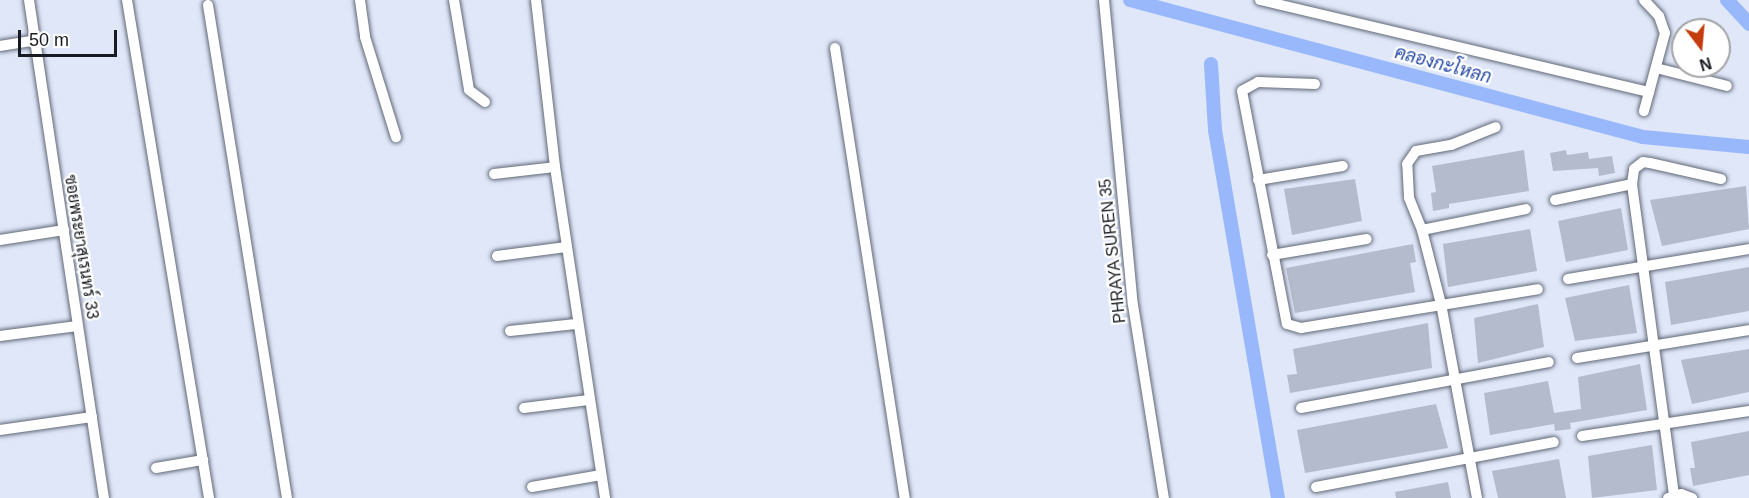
<!DOCTYPE html>
<meta charset="utf-8">
<style>
body{margin:0}
#map{position:relative;width:1749px;height:498px;overflow:hidden;background:#dfe7f9;font-family:Helvetica,Sarabun,sans-serif}
div>[style]{position:absolute}
.canal>*{height:14px;margin:-7px;padding:0 7px;transform-origin:7px;border-radius:7px;background:#99b8fb}
.building>*{inset:0;background:#b3bbcc}
.roads{filter:drop-shadow(0 0 2px #616877) drop-shadow(0 0 2px #616877)}
.minor>*{height:10px;margin:-5px;padding:0 5px;transform-origin:5px;border-radius:5px;background:#fff}
span{translate:-50% -50%;white-space:nowrap;text-align:center;line-height:1.15;-webkit-text-stroke:4.5px #fff;paint-order:stroke}
.street-label{font-size:16px;color:#181b21}
.water-label{font-size:18px;color:#2548a6;font-style:italic}
.north{position:absolute;left:1671px;top:18px;width:60px;height:60px;box-sizing:border-box;background:#fff;border:2px solid #a3a4a6;border-radius:50%;rotate:164deg;font-size:16px;font-weight:700;line-height:24px;text-align:center;color:#181b21}
.north::after{content:'';display:block;margin:auto;width:21px;height:27px;background:#c53c0e;clip-path:polygon(50% 0,100% 100%,50% 72%,0 100%)}
.scale{position:absolute;left:18px;top:30px;width:99px;height:27px;box-sizing:border-box;border:3px solid #181b21;border-top:0;padding-left:8px;font-size:18px;line-height:21px;white-space:nowrap;color:#181b21;-webkit-text-stroke:4px #fff;paint-order:stroke}
</style>
<div id="map">
<div class="canal">
<i style="left:1130px;top:0;width:531px;rotate:14.95deg"></i>
<i style="left:1643px;top:137px;width:106px;rotate:5.4deg"></i>
<i style="left:1727px;top:0;width:33px;rotate:47deg"></i>
<i style="left:1211px;top:64px;width:66px;rotate:86.5deg"></i>
<i style="left:1215px;top:130px;width:373px;rotate:80.3deg"></i>
</div>
<div class="building">
<i style="clip-path:polygon(1524px 150px,1529px 191px,1449px 204px,1449px 208px,1433px 211px,1431px 193px,1436px 192px,1432px 166px)"></i>
<i style="clip-path:polygon(1566px 150px,1567px 155px,1588px 152px,1589px 159px,1612px 156px,1615px 173px,1599px 176px,1598px 168px,1553px 171px,1550px 153px)"></i>
<i style="clip-path:polygon(1355px 179px,1362px 221px,1292px 235px,1284px 189px)"></i>
<i style="clip-path:polygon(1746px 186px,1749px 229px,1662px 246px,1650px 200px)"></i>
<i style="clip-path:polygon(1621px 208px,1628px 250px,1566px 262px,1558px 221px)"></i>
<i style="clip-path:polygon(1530px 229px,1537px 271px,1448px 287px,1443px 244px)"></i>
<i style="clip-path:polygon(1413px 244px,1416px 262px,1410px 263px,1415px 292px,1295px 313px,1286px 268px)"></i>
<i style="clip-path:polygon(1749px 267px,1749px 311px,1671px 325px,1665px 282px)"></i>
<i style="clip-path:polygon(1629px 285px,1637px 333px,1575px 341px,1565px 298px)"></i>
<i style="clip-path:polygon(1538px 304px,1544px 347px,1478px 363px,1474px 318px)"></i>
<i style="clip-path:polygon(1428px 323px,1432px 368px,1290px 393px,1287px 375px,1297px 374px,1293px 349px)"></i>
<i style="clip-path:polygon(1749px 349px,1749px 392px,1692px 404px,1681px 360px)"></i>
<i style="clip-path:polygon(1640px 364px,1647px 410px,1570px 423px,1571px 429px,1555px 431px,1554px 424px,1490px 435px,1484px 393px,1548px 381px,1554px 413px,1581px 409px,1578px 377px)"></i>
<i style="clip-path:polygon(1436px 404px,1448px 448px,1305px 473px,1297px 430px)"></i>
<i style="clip-path:polygon(1749px 431px,1749px 475px,1693px 486px,1690px 468px,1695px 468px,1691px 442px)"></i>
<i style="clip-path:polygon(1652px 445px,1657px 490px,1592px 498px,1588px 456px)"></i>
<i style="clip-path:polygon(1559px 459px,1566px 498px,1498px 498px,1492px 471px)"></i>
<i style="clip-path:polygon(1448px 482px,1451px 498px,1396px 498px,1395px 492px)"></i>
</div>
<div class="roads">
<div class="minor">
<i style="left:29px;top:0;width:504px;rotate:81.44deg"></i>
<i style="left:127px;top:0;width:505px;rotate:80.65deg"></i>
<i style="left:360px;top:0;width:37px;rotate:82deg"></i>
<i style="left:365px;top:37px;width:105px;rotate:72.8deg"></i>
<i style="left:454px;top:0;width:91px;rotate:80.5deg"></i>
<i style="left:469px;top:90px;width:20px;rotate:37deg"></i>
<i style="left:536px;top:0;width:168px;rotate:83.5deg"></i>
<i style="left:1104px;top:0;width:306px;rotate:84.6deg"></i>
<i style="left:1133px;top:305px;width:195px;rotate:80.9deg"></i>
<i style="left:1260px;top:0;width:400px;rotate:13.3deg"></i>
<i style="left:1644px;top:0;width:22px;rotate:47deg"></i>
<i style="left:1659px;top:16px;width:18px;rotate:71deg"></i>
<i style="left:1665px;top:33px;width:81px;rotate:105.1deg"></i>
<i style="left:208px;top:5px;width:499px;rotate:80.9deg"></i>
<i style="left:0;top:46px;width:33px;rotate:-9deg"></i>
<i style="left:835px;top:48px;width:455px;rotate:81.2deg"></i>
<i style="left:1656px;top:68px;width:73px;rotate:14.2deg"></i>
<i style="left:1315px;top:84px;width:57px;rotate:-178deg"></i>
<i style="left:1258px;top:82px;width:18px;rotate:151deg"></i>
<i style="left:1242px;top:91px;width:237px;rotate:79.1deg"></i>
<i style="left:1287px;top:324px;width:15px;rotate:16deg"></i>
<i style="left:1301px;top:328px;width:240px;rotate:-9.3deg"></i>
<i style="left:494px;top:174px;width:61px;rotate:-6.5deg"></i>
<i style="left:555px;top:167px;width:335px;rotate:81.4deg"></i>
<i style="left:1258px;top:180px;width:86px;rotate:-9.4deg"></i>
<i style="left:1555px;top:200px;width:79px;rotate:-11.7deg"></i>
<i style="left:1422px;top:230px;width:106px;rotate:-11.4deg"></i>
<i style="left:0;top:240px;width:65px;rotate:-8.9deg"></i>
<i style="left:1272px;top:255px;width:96px;rotate:-9.6deg"></i>
<i style="left:497px;top:256px;width:70px;rotate:-7.4deg"></i>
<i style="left:1568px;top:279px;width:183px;rotate:-9.4deg"></i>
<i style="left:510px;top:331px;width:66px;rotate:-6.1deg"></i>
<i style="left:0;top:336px;width:78px;rotate:-7.4deg"></i>
<i style="left:1577px;top:358px;width:174px;rotate:-9.2deg"></i>
<i style="left:524px;top:408px;width:65px;rotate:-7deg"></i>
<i style="left:1301px;top:408px;width:252px;rotate:-10.5deg"></i>
<i style="left:0;top:430px;width:93px;rotate:-8deg"></i>
<i style="left:1582px;top:436px;width:169px;rotate:-8.5deg"></i>
<i style="left:156px;top:468px;width:48px;rotate:-9.7deg"></i>
<i style="left:532px;top:487px;width:70px;rotate:-9.9deg"></i>
<i style="left:1316px;top:487px;width:242px;rotate:-10.7deg"></i>
<i style="left:1674px;top:495px;width:314px;rotate:-97.7deg"></i>
<i style="left:1632px;top:184px;width:15px;rotate:-82deg"></i>
<i style="left:1634px;top:169px;width:11px;rotate:-38deg"></i>
<i style="left:1643px;top:162px;width:7px;rotate:8deg"></i>
<i style="left:1650px;top:163px;width:73px;rotate:12.7deg"></i>
<i style="left:1477px;top:498px;width:197px;rotate:-100.5deg"></i>
<i style="left:1441px;top:304px;width:76px;rotate:-104.4deg"></i>
<i style="left:1422px;top:230px;width:35px;rotate:-112deg"></i>
<i style="left:1409px;top:197px;width:33px;rotate:-93deg"></i>
<i style="left:1407px;top:164px;width:16px;rotate:-55deg"></i>
<i style="left:1416px;top:151px;width:36px;rotate:-10deg"></i>
<i style="left:1451px;top:145px;width:48px;rotate:-21.8deg"></i>
<i style="left:1668px;top:498px;width:14px;rotate:-17deg"></i>
<i style="left:1681px;top:494px;width:12px;rotate:20deg"></i>
</div>
</div>
<div class="street-label">
<span style="left:81px;top:247px;rotate:81deg">ซอยพระยาสุเรนทร์ 33</span>
<span style="left:1113px;top:251px;rotate:-96deg">PHRAYA SUREN 35</span>
</div>
<div class="water-label">
<span style="left:1443px;top:65px;rotate:15deg">คลองกะโหลก</span>
</div>
<div class="north">N</div>
<div class="scale">50 m</div>
</div>
